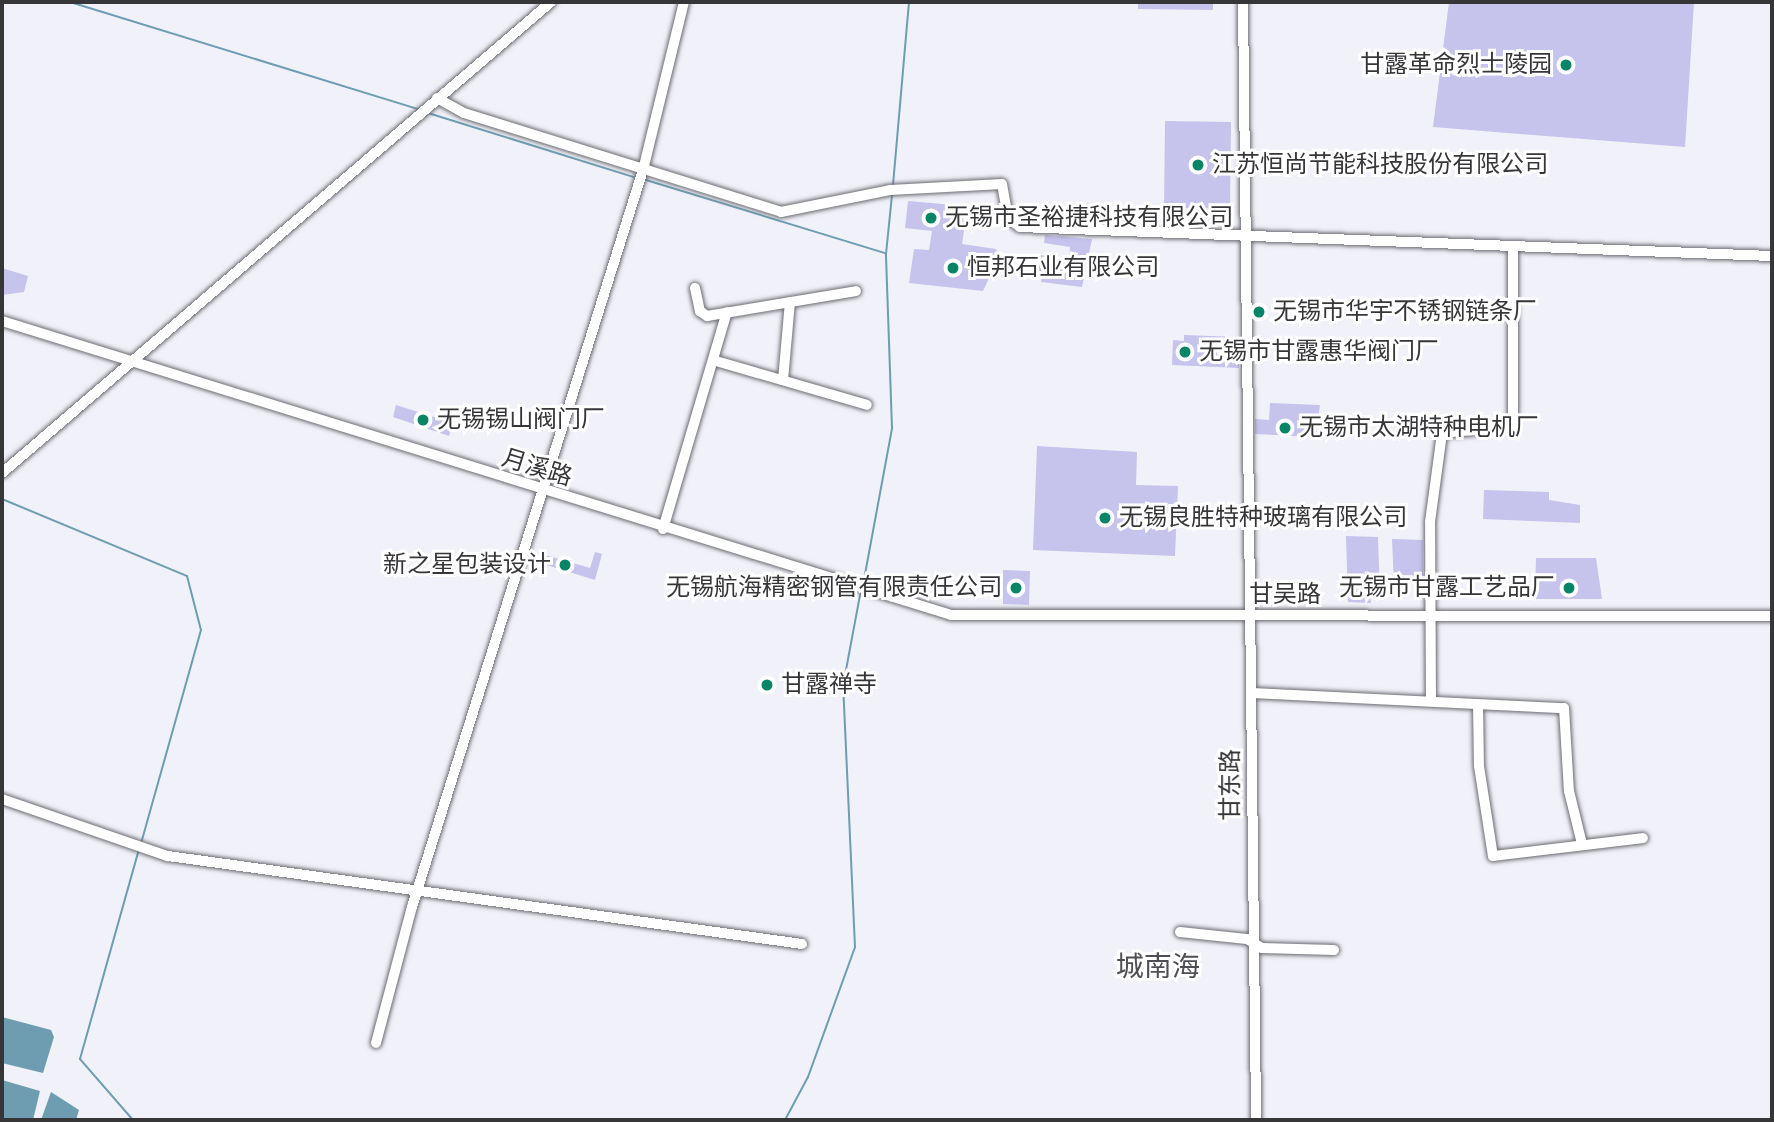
<!DOCTYPE html>
<meta charset="utf-8">
<style>
body{margin:0}
#map{position:relative;width:1774px;height:1122px;overflow:hidden;background:#f1f1f9;font-family:"Fira Sans Condensed","Noto Sans SC",sans-serif}
div>[style]{position:absolute}
.water>*{inset:0;background:#6e9db1}
.stream>*{height:2px;margin:-1px;padding:0 1px;transform-origin:1px;border-radius:1px;background:#6e9db1}
.building>*{inset:0;background:#c6c3ed}
.roads{filter:drop-shadow(0 0 2px #6b6c72) drop-shadow(0 0 2px #6b6c72)}
.minor>*{height:10px;margin:-5px;padding:0 5px;transform-origin:5px;border-radius:5px;background:#fff}
.dots>*{width:19px;height:19px;translate:-50% -50%;box-sizing:border-box;border:4px solid #fff;border-radius:50%}
span{translate:-50% -50%;white-space:nowrap;text-align:center;line-height:1.15;-webkit-text-stroke:6px #fff;paint-order:stroke}
.poi-label{font-size:24px;color:#363639}
.right{translate:-100% -50%;text-align:right}
.left{translate:0 -50%;text-align:left}
.street-label{font-size:24px;color:#363639}
.quarter-label{font-size:28px;color:#4e4e55}
.frame{position:absolute;inset:0;border:4px solid #363639;pointer-events:none}
</style>
<div id="map">
<div class="water">
<i style="clip-path:polygon(2px 1017px,51px 1030px,54px 1037px,43px 1073px,2px 1063px)"></i>
<i style="clip-path:polygon(2px 1080px,40px 1091px,33px 1120px,2px 1120px)"></i>
<i style="clip-path:polygon(51px 1092px,79px 1110px,76px 1120px,41px 1120px)"></i>
</div>
<div class="stream">
<i style="left:70px;top:2px;width:366px;rotate:17.1deg"></i>
<i style="left:428px;top:113px;width:219px;rotate:17.3deg"></i>
<i style="left:646px;top:180px;width:250px;rotate:17deg"></i>
<i style="left:893px;top:185px;width:184px;rotate:-85deg"></i>
<i style="left:2px;top:499px;width:200px;rotate:22.6deg"></i>
<i style="left:187px;top:576px;width:56px;rotate:75.5deg"></i>
<i style="left:201px;top:630px;width:221px;rotate:105.7deg"></i>
<i style="left:863px;top:585px;width:160px;rotate:-79.5deg"></i>
<i style="left:892px;top:428px;width:174px;rotate:-92deg"></i>
<i style="left:886px;top:254px;width:59px;rotate:-84.2deg"></i>
<i style="left:133px;top:1120px;width:81px;rotate:-131deg"></i>
<i style="left:80px;top:1059px;width:218px;rotate:-74.3deg"></i>
<i style="left:785px;top:1120px;width:49px;rotate:-61.9deg"></i>
<i style="left:808px;top:1077px;width:138px;rotate:-70.1deg"></i>
<i style="left:855px;top:947px;width:261px;rotate:-92.6deg"></i>
<i style="left:843px;top:686px;width:98px;rotate:-79.4deg"></i>
</div>
<div class="building">
<i style="clip-path:polygon(1138px 2px,1213px 2px,1213px 10px,1138px 9px)"></i>
<i style="clip-path:polygon(1449px 2px,1694px 2px,1685px 147px,1433px 127px)"></i>
<i style="clip-path:polygon(1165px 121px,1231px 122px,1230px 209px,1164px 208px)"></i>
<i style="clip-path:polygon(908px 201px,999px 209px,998px 221px,966px 217px,962px 244px,996px 249px,999px 257px,983px 291px,909px 283px,914px 249px,929px 250px,932px 231px,905px 228px)"></i>
<i style="clip-path:polygon(1045px 235px,1092px 239px,1082px 287px,1041px 282px,1042px 275px,1030px 273px,1033px 254px,1069px 259px,1070px 247px,1044px 243px)"></i>
<i style="clip-path:polygon(2px 268px,28px 276px,24px 292px,2px 295px)"></i>
<i style="clip-path:polygon(1184px 335px,1239px 337px,1239px 368px,1172px 365px,1173px 340px,1184px 341px)"></i>
<i style="clip-path:polygon(1270px 403px,1320px 405px,1316px 437px,1255px 434px,1255px 419px,1269px 420px)"></i>
<i style="clip-path:polygon(396px 405px,453px 423px,449px 436px,393px 417px)"></i>
<i style="clip-path:polygon(1037px 446px,1137px 452px,1136px 485px,1178px 486px,1175px 556px,1033px 550px)"></i>
<i style="clip-path:polygon(1484px 490px,1549px 492px,1549px 500px,1580px 505px,1580px 523px,1483px 519px)"></i>
<i style="clip-path:polygon(1346px 536px,1378px 537px,1380px 596px,1370px 595px,1371px 603px,1348px 602px)"></i>
<i style="clip-path:polygon(1392px 539px,1423px 540px,1423px 584px,1394px 584px)"></i>
<i style="clip-path:polygon(595px 552px,602px 554px,595px 580px,540px 563px,542px 554px,590px 568px)"></i>
<i style="clip-path:polygon(1536px 558px,1596px 558px,1602px 599px,1535px 599px)"></i>
<i style="clip-path:polygon(1003px 570px,1030px 571px,1029px 605px,1003px 604px)"></i>
</div>
<div class="roads">
<div class="minor">
<i style="left:1243px;top:2px;width:1118px;rotate:89.33deg"></i>
<i style="left:437px;top:98px;width:31px;rotate:29deg"></i>
<i style="left:464px;top:113px;width:332px;rotate:17.3deg"></i>
<i style="left:781px;top:212px;width:111px;rotate:-11.4deg"></i>
<i style="left:890px;top:190px;width:112px;rotate:-3.1deg"></i>
<i style="left:1002px;top:184px;width:35px;rotate:80deg"></i>
<i style="left:1008px;top:218px;width:15px;rotate:37deg"></i>
<i style="left:1020px;top:227px;width:753px;rotate:2.21deg"></i>
<i style="left:695px;top:288px;width:24px;rotate:78deg"></i>
<i style="left:700px;top:311px;width:9px;rotate:36deg"></i>
<i style="left:707px;top:316px;width:151px;rotate:-9.5deg"></i>
<i style="left:2px;top:321px;width:993px;rotate:17.21deg"></i>
<i style="left:951px;top:615px;width:821px;rotate:0.07deg"></i>
<i style="left:716px;top:361px;width:157px;rotate:16.2deg"></i>
<i style="left:783px;top:380px;width:78px;rotate:-84.9deg"></i>
<i style="left:2px;top:473px;width:723px;rotate:-40.63deg"></i>
<i style="left:663px;top:529px;width:226px;rotate:-73.6deg"></i>
<i style="left:1252px;top:693px;width:312px;rotate:2.8deg"></i>
<i style="left:1564px;top:708px;width:83px;rotate:86.6deg"></i>
<i style="left:1569px;top:791px;width:55px;rotate:76.2deg"></i>
<i style="left:1431px;top:700px;width:178px;rotate:-90.3deg"></i>
<i style="left:1430px;top:522px;width:90px;rotate:-82.3deg"></i>
<i style="left:1442px;top:433px;width:71px;rotate:-5.6deg"></i>
<i style="left:1513px;top:426px;width:179px;rotate:-90deg"></i>
<i style="left:1478px;top:705px;width:61px;rotate:89.1deg"></i>
<i style="left:1479px;top:766px;width:91px;rotate:81.2deg"></i>
<i style="left:1493px;top:856px;width:151px;rotate:-6.8deg"></i>
<i style="left:2px;top:799px;width:176px;rotate:19deg"></i>
<i style="left:168px;top:856px;width:640px;rotate:7.9deg"></i>
<i style="left:1180px;top:932px;width:67px;rotate:6deg"></i>
<i style="left:1247px;top:939px;width:17px;rotate:31deg"></i>
<i style="left:1262px;top:948px;width:72px;rotate:1.6deg"></i>
<i style="left:376px;top:1043px;width:141px;rotate:-75.2deg"></i>
<i style="left:412px;top:907px;width:772px;rotate:-72.6deg"></i>
<i style="left:643px;top:170px;width:173px;rotate:-76.3deg"></i>
</div>
</div>
<div class="dots">
<i style="left:1566px;top:65px;background:#088567"></i>
<i style="left:1198px;top:165px;background:#088567"></i>
<i style="left:931px;top:218px;background:#088567"></i>
<i style="left:953px;top:268px;background:#088567"></i>
<i style="left:1259px;top:312px;background:#088567"></i>
<i style="left:1185px;top:352px;background:#088567"></i>
<i style="left:423px;top:420px;background:#088567"></i>
<i style="left:1285px;top:428px;background:#088567"></i>
<i style="left:1105px;top:518px;background:#088567"></i>
<i style="left:565px;top:565px;background:#088567"></i>
<i style="left:1016px;top:588px;background:#088567"></i>
<i style="left:1569px;top:588px;background:#088567"></i>
<i style="left:767px;top:685px;background:#088567"></i>
</div>
<div class="poi-label">
<span class="right" style="left:1552px;top:65px">甘露革命烈士陵园</span>
<span class="left" style="left:1212px;top:165px">江苏恒尚节能科技股份有限公司</span>
<span class="left" style="left:945px;top:218px">无锡市圣裕捷科技有限公司</span>
<span class="left" style="left:967px;top:268px">恒邦石业有限公司</span>
<span class="left" style="left:1273px;top:312px">无锡市华宇不锈钢链条厂</span>
<span class="left" style="left:1199px;top:352px">无锡市甘露惠华阀门厂</span>
<span class="left" style="left:437px;top:420px">无锡锡山阀门厂</span>
<span class="left" style="left:1299px;top:428px">无锡市太湖特种电机厂</span>
<span class="left" style="left:1119px;top:518px">无锡良胜特种玻璃有限公司</span>
<span class="right" style="left:551px;top:565px">新之星包装设计</span>
<span class="right" style="left:1002px;top:588px">无锡航海精密钢管有限责任公司</span>
<span class="right" style="left:1555px;top:588px">无锡市甘露工艺品厂</span>
<span class="left" style="left:781px;top:685px">甘露禅寺</span>
</div>
<div class="street-label">
<span style="left:537px;top:468px;rotate:17deg">月溪路</span>
<span style="left:1285px;top:595px">甘吴路</span>
<span style="left:1231px;top:785px;rotate:-90deg">甘东路</span>
</div>
<div class="quarter-label">
<span style="left:1158px;top:967px">城南海</span>
</div>
<div class="frame"></div>
</div>
